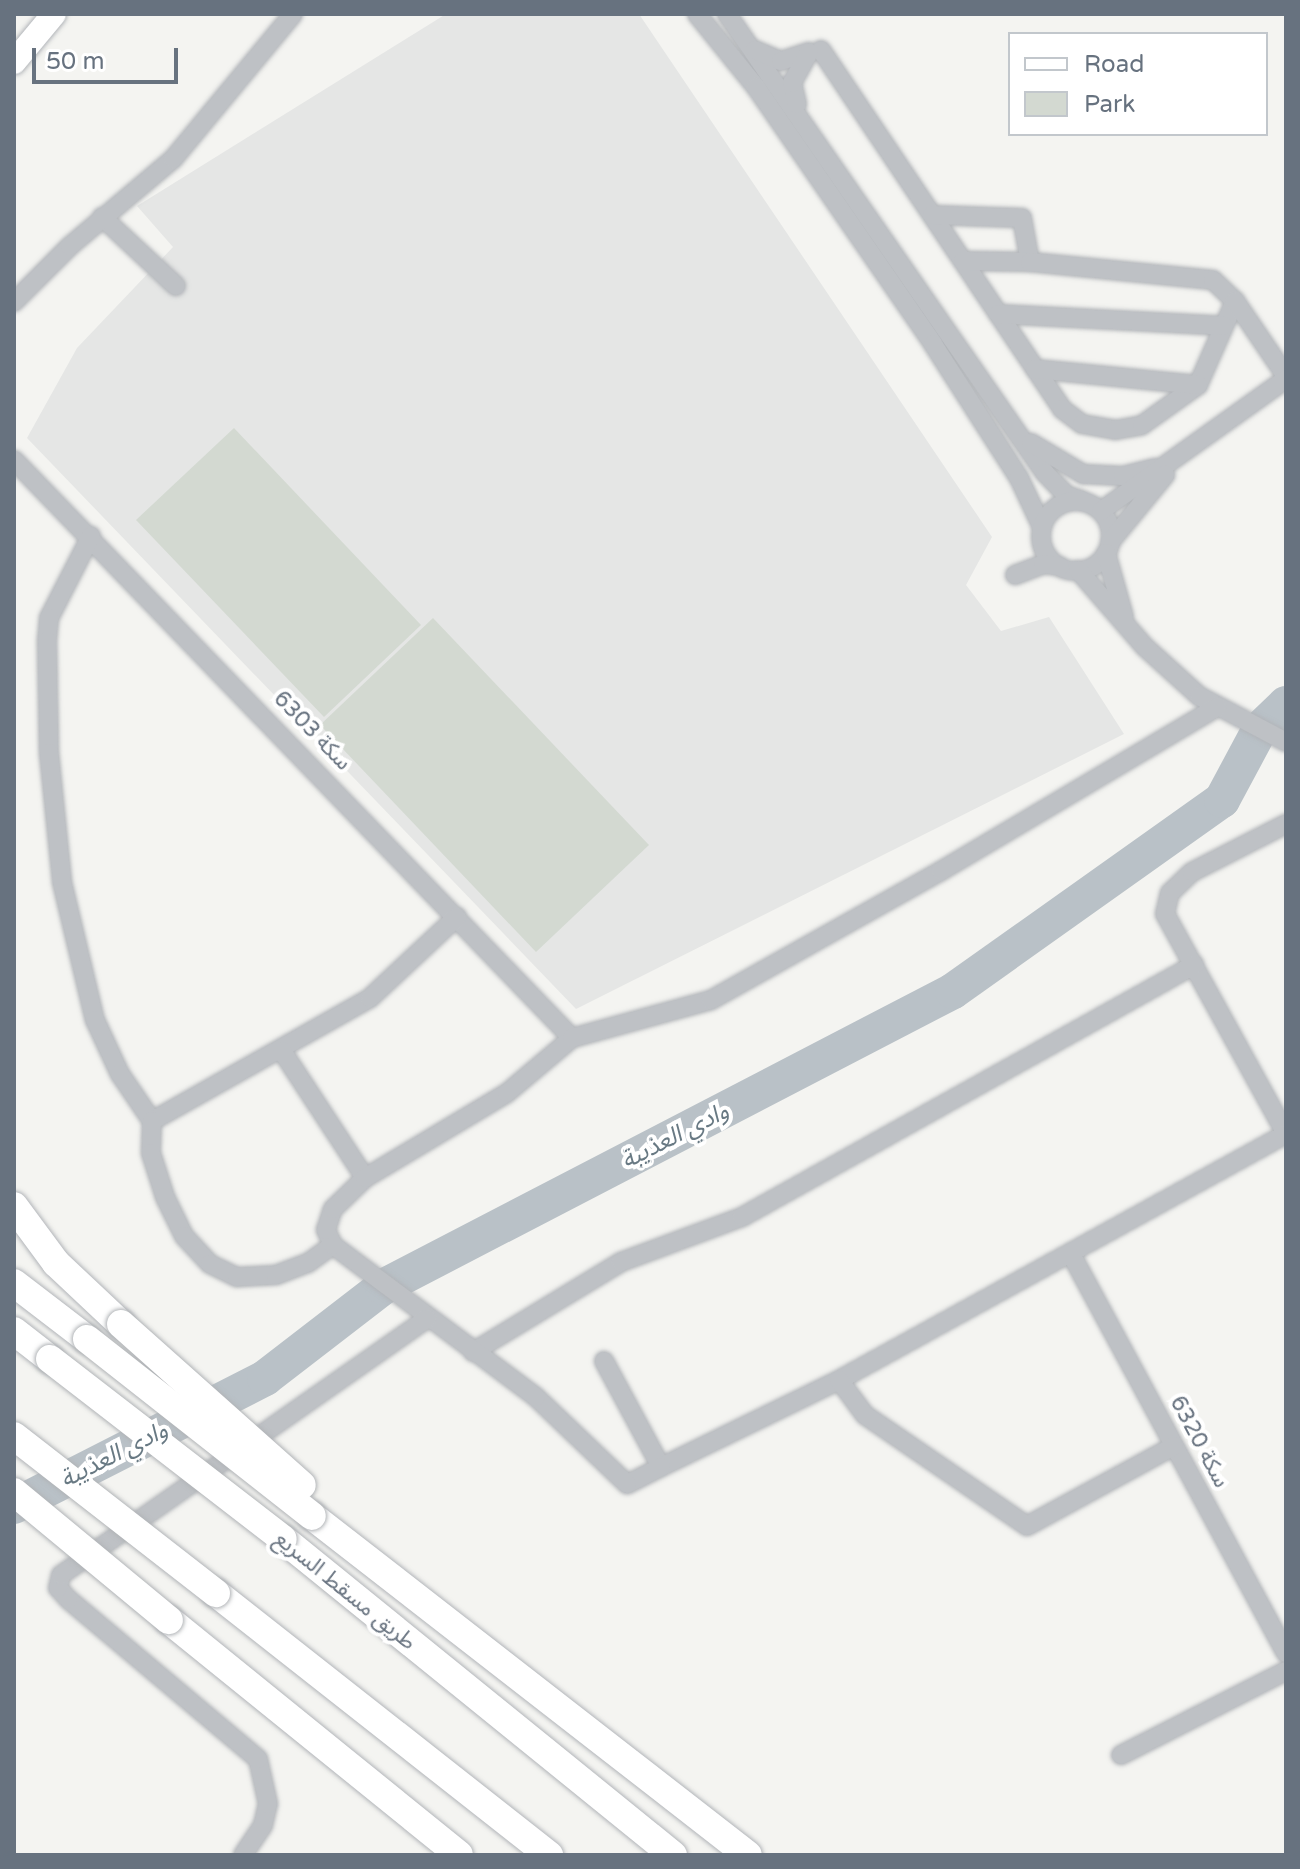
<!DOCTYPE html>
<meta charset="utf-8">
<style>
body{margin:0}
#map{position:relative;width:1300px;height:1869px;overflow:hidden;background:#f4f4f1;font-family:"Varela Round","Noto Sans Arabic",sans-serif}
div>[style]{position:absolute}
.built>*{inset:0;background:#e5e6e5}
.green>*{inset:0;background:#d3d9d1}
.river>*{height:36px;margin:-18px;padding:0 18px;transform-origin:18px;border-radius:18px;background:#b9c1c7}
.roads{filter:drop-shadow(0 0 2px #b2b5b9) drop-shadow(0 0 2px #b2b5b9)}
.minor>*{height:18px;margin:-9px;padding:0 9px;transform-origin:9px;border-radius:9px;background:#bec1c5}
.minor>.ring{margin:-9px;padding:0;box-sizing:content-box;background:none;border:18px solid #bec1c5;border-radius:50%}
.major>*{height:24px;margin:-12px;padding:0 12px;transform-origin:12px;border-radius:12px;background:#fff}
.highway>*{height:28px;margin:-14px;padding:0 14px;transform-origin:14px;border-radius:14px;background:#fff}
.bridges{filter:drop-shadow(0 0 2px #b1b4b7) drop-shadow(0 0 2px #b1b4b7)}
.highway-bridge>*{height:28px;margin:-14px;padding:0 14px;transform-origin:14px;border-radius:14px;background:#fff}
span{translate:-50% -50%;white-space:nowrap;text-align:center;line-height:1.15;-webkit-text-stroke:8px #fff;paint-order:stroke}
.street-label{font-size:22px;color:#67727f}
.water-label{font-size:24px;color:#687983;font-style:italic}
.frame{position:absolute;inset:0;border:16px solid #67727f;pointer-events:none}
.legend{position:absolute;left:1008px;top:32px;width:260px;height:104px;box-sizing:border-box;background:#fff;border:2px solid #c2c7cc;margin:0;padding:10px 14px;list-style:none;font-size:24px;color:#67727f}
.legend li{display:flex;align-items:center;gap:16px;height:40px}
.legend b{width:40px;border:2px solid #c2c7cc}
.scale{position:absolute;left:32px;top:48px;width:146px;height:36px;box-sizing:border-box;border:4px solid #67727f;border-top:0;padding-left:10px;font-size:24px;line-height:28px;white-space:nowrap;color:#67727f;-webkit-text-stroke:6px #fff;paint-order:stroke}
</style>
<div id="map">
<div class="built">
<i style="clip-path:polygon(446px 14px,639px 14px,992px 537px,966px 585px,1001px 631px,1049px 617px,1124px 734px,576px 1009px,27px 438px,77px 348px,173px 247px,137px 206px)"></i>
</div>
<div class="green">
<i style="clip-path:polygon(234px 428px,421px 625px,324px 717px,136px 520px)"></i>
<i style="clip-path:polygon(433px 618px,649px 845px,536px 952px,320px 725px)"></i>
</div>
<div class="river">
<i style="left:14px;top:1506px;width:282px;rotate:-27deg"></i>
<i style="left:265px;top:1378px;width:149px;rotate:-37.6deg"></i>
<i style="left:383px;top:1287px;width:642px;rotate:-27.44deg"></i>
<i style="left:953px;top:991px;width:330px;rotate:-35.4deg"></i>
<i style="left:1222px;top:800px;width:81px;rotate:-61.8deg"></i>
<i style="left:1260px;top:729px;width:36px;rotate:-44deg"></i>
</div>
<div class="roads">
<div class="minor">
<i style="left:697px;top:14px;width:94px;rotate:51.1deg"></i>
<i style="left:756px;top:87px;width:312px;rotate:55.4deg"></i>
<i style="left:933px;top:344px;width:159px;rotate:57.3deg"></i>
<i style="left:1019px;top:478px;width:54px;rotate:64.9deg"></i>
<i style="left:727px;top:14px;width:558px;rotate:55.29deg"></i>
<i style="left:1045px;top:473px;width:30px;rotate:46deg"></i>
<i style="left:1066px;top:495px;width:18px;rotate:19deg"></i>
<i style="left:755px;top:50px;width:28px;rotate:23deg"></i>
<i style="left:781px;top:61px;width:29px;rotate:-18deg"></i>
<i style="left:821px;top:50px;width:432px;rotate:56.1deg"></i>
<i style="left:1062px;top:409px;width:25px;rotate:37deg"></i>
<i style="left:1082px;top:424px;width:34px;rotate:10deg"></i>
<i style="left:1115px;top:430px;width:27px;rotate:-10deg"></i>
<i style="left:1142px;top:425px;width:69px;rotate:-35.5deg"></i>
<i style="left:1198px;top:385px;width:92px;rotate:-66.2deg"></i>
<i style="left:797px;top:104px;width:22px;rotate:-103deg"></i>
<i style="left:792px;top:83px;width:35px;rotate:-61deg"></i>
<i style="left:932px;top:215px;width:90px;rotate:1.9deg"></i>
<i style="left:1022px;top:218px;width:45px;rotate:79.7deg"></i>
<i style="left:102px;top:217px;width:101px;rotate:43deg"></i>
<i style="left:963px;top:261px;width:67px;rotate:0.9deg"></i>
<i style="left:1030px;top:262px;width:184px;rotate:5.6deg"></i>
<i style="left:1213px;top:280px;width:30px;rotate:44deg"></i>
<i style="left:1235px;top:301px;width:91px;rotate:55.8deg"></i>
<i style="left:14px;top:302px;width:79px;rotate:-45deg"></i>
<i style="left:70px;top:246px;width:135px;rotate:-40.2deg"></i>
<i style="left:173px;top:159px;width:188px;rotate:-50.4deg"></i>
<i style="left:998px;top:314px;width:226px;rotate:3deg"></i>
<i style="left:1035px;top:369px;width:164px;rotate:5.6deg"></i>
<i style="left:1031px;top:443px;width:61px;rotate:30.8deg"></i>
<i style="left:1083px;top:474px;width:40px;rotate:2.9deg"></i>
<i style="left:1123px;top:476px;width:33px;rotate:-14deg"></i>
<i style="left:14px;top:460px;width:803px;rotate:46.01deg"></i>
<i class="ring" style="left:1041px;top:501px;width:52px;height:52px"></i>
<i style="left:1101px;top:511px;width:227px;rotate:-35.5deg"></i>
<i style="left:91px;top:536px;width:92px;rotate:117.1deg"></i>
<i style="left:49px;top:618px;width:23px;rotate:95deg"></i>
<i style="left:47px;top:641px;width:112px;rotate:89deg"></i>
<i style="left:49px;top:753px;width:130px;rotate:84.2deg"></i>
<i style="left:62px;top:882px;width:142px;rotate:76.6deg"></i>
<i style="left:95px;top:1020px;width:60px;rotate:65.2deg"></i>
<i style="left:120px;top:1074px;width:57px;rotate:55.8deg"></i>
<i style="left:152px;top:1121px;width:250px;rotate:-29.4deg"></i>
<i style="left:370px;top:998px;width:119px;rotate:-43deg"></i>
<i style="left:1110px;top:542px;width:87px;rotate:-50.6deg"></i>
<i style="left:1106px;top:553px;width:66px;rotate:74.3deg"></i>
<i style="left:1078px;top:570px;width:102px;rotate:49deg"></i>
<i style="left:1145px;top:647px;width:73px;rotate:42.2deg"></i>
<i style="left:1199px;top:696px;width:98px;rotate:27.9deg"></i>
<i style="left:1015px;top:575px;width:30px;rotate:-21deg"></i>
<i style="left:1043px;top:564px;width:17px;rotate:7deg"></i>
<i style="left:282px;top:1051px;width:152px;rotate:56.8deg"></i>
<i style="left:152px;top:1121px;width:32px;rotate:92deg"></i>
<i style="left:151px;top:1153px;width:46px;rotate:72.3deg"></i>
<i style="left:165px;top:1197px;width:43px;rotate:64deg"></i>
<i style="left:184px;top:1236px;width:38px;rotate:47deg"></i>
<i style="left:210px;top:1264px;width:30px;rotate:26deg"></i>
<i style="left:237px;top:1277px;width:39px;rotate:-3deg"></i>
<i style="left:276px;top:1275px;width:34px;rotate:-21deg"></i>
<i style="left:308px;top:1263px;width:31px;rotate:-36deg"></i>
<i style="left:1285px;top:1132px;width:249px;rotate:-118.8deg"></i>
<i style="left:1165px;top:914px;width:22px;rotate:-77deg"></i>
<i style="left:1170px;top:893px;width:30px;rotate:-44deg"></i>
<i style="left:1192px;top:872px;width:106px;rotate:-27.1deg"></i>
<i style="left:1071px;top:1254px;width:453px;rotate:61.7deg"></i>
<i style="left:473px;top:1352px;width:173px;rotate:-31.3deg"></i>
<i style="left:621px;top:1262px;width:129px;rotate:-20.4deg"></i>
<i style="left:742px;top:1217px;width:518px;rotate:-29.14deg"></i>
<i style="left:604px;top:1361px;width:120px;rotate:61.7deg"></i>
<i style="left:661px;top:1467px;width:198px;rotate:-26deg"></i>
<i style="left:839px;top:1380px;width:510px;rotate:-28.83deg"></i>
<i style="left:839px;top:1380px;width:44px;rotate:53.4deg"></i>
<i style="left:865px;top:1415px;width:196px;rotate:34.4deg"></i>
<i style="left:1027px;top:1526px;width:167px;rotate:-28.6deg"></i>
<i style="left:661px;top:1467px;width:38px;rotate:153deg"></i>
<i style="left:627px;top:1484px;width:126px;rotate:-136.3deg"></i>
<i style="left:536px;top:1397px;width:254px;rotate:-143.2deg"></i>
<i style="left:333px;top:1245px;width:17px;rotate:-115deg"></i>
<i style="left:326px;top:1230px;width:22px;rotate:-72deg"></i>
<i style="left:333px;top:1209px;width:45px;rotate:-44.1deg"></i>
<i style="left:365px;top:1178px;width:165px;rotate:-30.9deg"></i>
<i style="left:507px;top:1093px;width:85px;rotate:-40.2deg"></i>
<i style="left:572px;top:1038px;width:144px;rotate:-15.3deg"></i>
<i style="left:711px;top:1000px;width:264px;rotate:-29.3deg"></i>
<i style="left:941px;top:871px;width:321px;rotate:-30.7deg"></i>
<i style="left:1121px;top:1755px;width:185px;rotate:-27deg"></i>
<i style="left:243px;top:1855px;width:36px;rotate:-56deg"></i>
<i style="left:263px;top:1825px;width:22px;rotate:-77deg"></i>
<i style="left:268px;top:1804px;width:46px;rotate:-102.5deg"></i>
<i style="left:258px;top:1759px;width:248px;rotate:-139.9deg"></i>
<i style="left:68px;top:1599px;width:15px;rotate:-132deg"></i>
<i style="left:58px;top:1588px;width:13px;rotate:-77deg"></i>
<i style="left:61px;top:1575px;width:447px;rotate:-35deg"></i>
</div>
<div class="major">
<i style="left:14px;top:62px;width:62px;rotate:-50.2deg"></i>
</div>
<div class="highway">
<i style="left:14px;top:1206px;width:71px;rotate:53.6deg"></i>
<i style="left:56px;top:1263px;width:89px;rotate:43.2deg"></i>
<i style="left:14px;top:1283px;width:92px;rotate:37.5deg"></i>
<i style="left:14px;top:1331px;width:46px;rotate:37.9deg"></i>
<i style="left:312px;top:1516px;width:552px;rotate:37.87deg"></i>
<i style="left:283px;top:1539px;width:502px;rotate:39.02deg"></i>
<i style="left:216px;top:1593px;width:424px;rotate:38.2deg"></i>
<i style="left:169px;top:1620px;width:373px;rotate:39deg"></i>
</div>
</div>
<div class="bridges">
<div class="highway-bridge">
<i style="left:121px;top:1324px;width:242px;rotate:41.7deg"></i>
<i style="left:87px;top:1339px;width:286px;rotate:38.2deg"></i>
<i style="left:50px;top:1359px;width:294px;rotate:37.7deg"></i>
<i style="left:14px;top:1436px;width:256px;rotate:37.9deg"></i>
<i style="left:14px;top:1492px;width:201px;rotate:39.6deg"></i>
</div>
</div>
<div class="street-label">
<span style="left:312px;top:731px;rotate:46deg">سكة 6303</span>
<span style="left:1199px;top:1442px;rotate:62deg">سكة 6320</span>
<span style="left:345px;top:1591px;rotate:39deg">طريق مسقط السريع</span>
</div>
<div class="water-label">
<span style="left:675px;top:1136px;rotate:-27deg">وادي العذيبة</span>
<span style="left:114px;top:1455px;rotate:-27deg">وادي العذيبة</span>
</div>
<div class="frame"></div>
<ul class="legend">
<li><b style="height:10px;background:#fff"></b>Road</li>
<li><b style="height:22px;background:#d3d9d1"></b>Park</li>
</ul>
<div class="scale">50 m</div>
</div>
